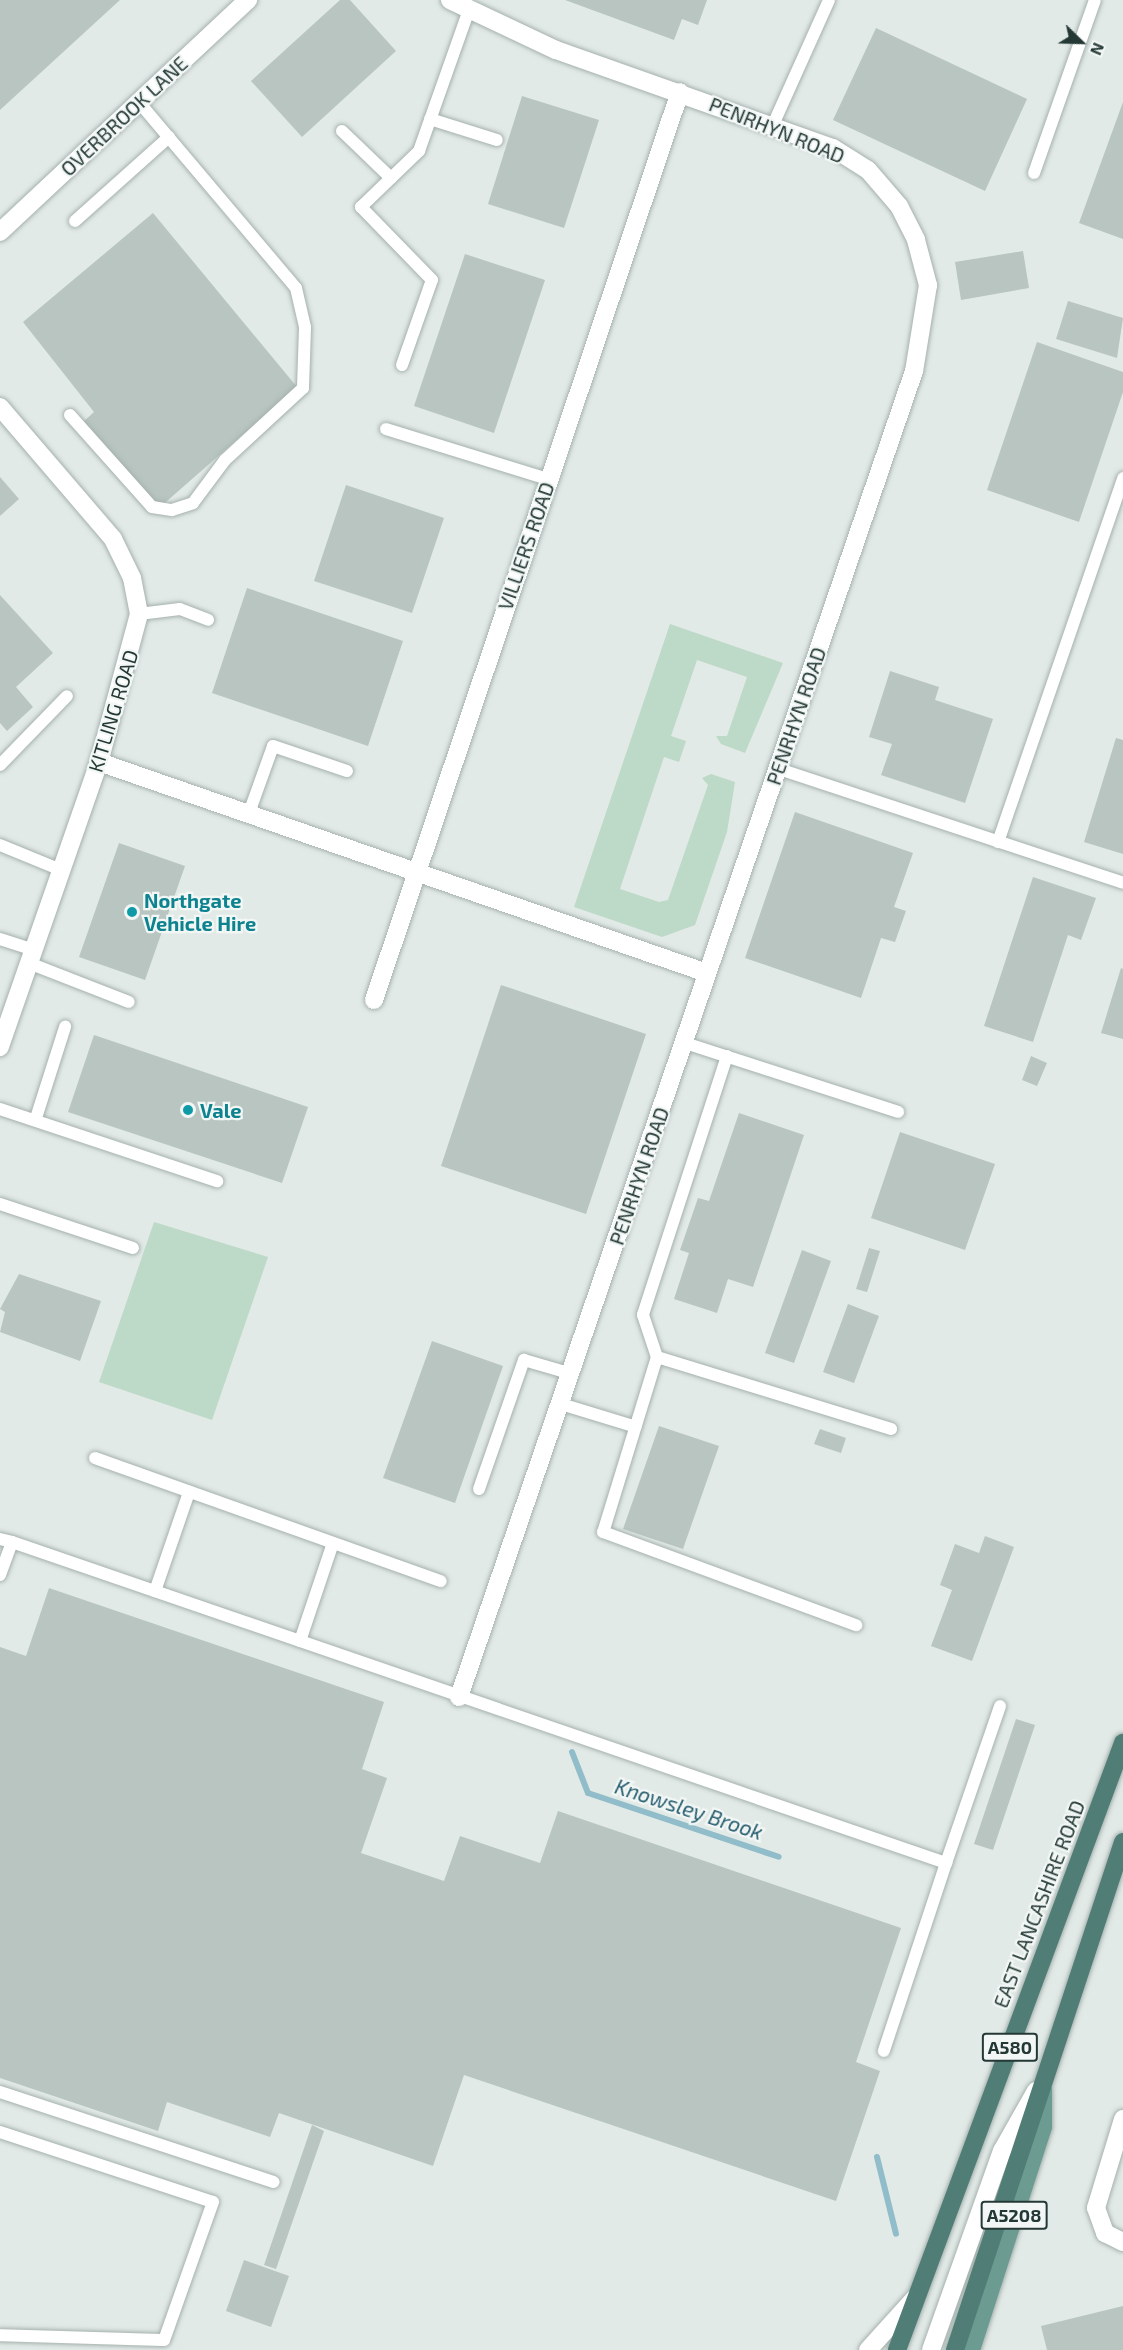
<!DOCTYPE html>
<style>
body{margin:0}
#map{position:relative;width:1123px;height:2350px;overflow:hidden;background:#e2eae7;font-family:"Exo 2",sans-serif}
div>[style]{position:absolute}
.green>*{inset:0;background:#bdd9c7}
.stream>*{height:6px;margin:-3px;padding:0 3px;transform-origin:3px;border-radius:3px;background:#90bdc9}
.building>*{inset:0;background:#b8c5c0}
.roads{filter:drop-shadow(0 0 2px #a5b1ae) drop-shadow(0 0 2px #a5b1ae)}
.service>*{height:12px;margin:-6px;padding:0 6px;transform-origin:6px;border-radius:6px;background:#fff}
.minor>*{height:18px;margin:-9px;padding:0 9px;transform-origin:9px;border-radius:9px;background:#fff}
.tertiary>*{height:18px;margin:-9px;padding:0 9px;transform-origin:9px;border-radius:9px;background:#fff}
.primary>*{height:18px;margin:-9px;padding:0 9px;transform-origin:9px;border-radius:9px;background:#6c9b92}
.trunk>*{height:18px;margin:-9px;padding:0 9px;transform-origin:9px;border-radius:9px;background:#507e76}
.dots>*{width:16px;height:16px;translate:-50% -50%;box-sizing:border-box;border:3px solid #f2f7f5;border-radius:50%}
span{translate:-50% -50%;white-space:nowrap;text-align:center;line-height:1.15;-webkit-text-stroke:4.5px #f2f7f5;paint-order:stroke}
.shield-label span{padding:2px 4px;background:#f2f7f5;border:2px solid;border-radius:4px;-webkit-text-stroke-width:0}
.shield-label{font-size:18px;color:#243935;font-weight:700}
.street-label{font-size:20px;color:#243935}
.culture-label{font-size:20px;color:#0d838f;font-weight:700}
.left{translate:0 -50%;text-align:left}
.water-label{font-size:21px;color:#265d6e;font-style:italic}
.north{position:absolute;left:1051px;top:12px;width:60px;height:60px;-webkit-text-stroke:4px #f2f7f5;paint-order:stroke;rotate:113deg;font-size:16px;font-weight:700;line-height:24px;text-align:center;color:#243935}
.north::after{content:'';display:block;margin:auto;width:21px;height:27px;background:#243935;clip-path:polygon(50% 0,100% 100%,50% 72%,0 100%)}
</style>
<div id="map">
<div class="green">
<i style="clip-path:polygon(670px 624px,783px 663px,745px 753px,721px 744px,716px 736px,727px 736px,747px 677px,697px 660px,671px 736px,686px 741px,679px 762px,664px 757px,620px 889px,659px 902px,668px 900px,708px 785px,702px 778px,711px 774px,735px 782px,727px 832px,695px 925px,662px 937px,574px 907px)"></i>
<i style="clip-path:polygon(154px 1222px,268px 1257px,212px 1420px,99px 1382px)"></i>
</div>
<div class="stream">
<i style="left:572px;top:1752px;width:44px;rotate:68.7deg"></i>
<i style="left:588px;top:1793px;width:201px;rotate:18.5deg"></i>
<i style="left:877px;top:2157px;width:79px;rotate:76.1deg"></i>
</div>
<div class="building">
<i style="clip-path:polygon(0 0,120px 0,0 110px)"></i>
<i style="clip-path:polygon(340px 0,350px 0,396px 51px,302px 137px,251px 81px)"></i>
<i style="clip-path:polygon(565px 0,707px 0,698px 25px,682px 19px,674px 40px)"></i>
<i style="clip-path:polygon(876px 28px,1027px 99px,985px 191px,833px 120px)"></i>
<i style="clip-path:polygon(522px 96px,599px 120px,564px 228px,488px 204px)"></i>
<i style="clip-path:polygon(1123px 102px,1123px 239px,1079px 223px)"></i>
<i style="clip-path:polygon(153px 213px,297px 387px,159px 508px,83px 422px,94px 412px,23px 322px)"></i>
<i style="clip-path:polygon(1023px 251px,1029px 288px,961px 300px,955px 262px)"></i>
<i style="clip-path:polygon(465px 254px,545px 280px,494px 433px,414px 406px)"></i>
<i style="clip-path:polygon(1068px 301px,1123px 318px,1117px 358px,1056px 339px)"></i>
<i style="clip-path:polygon(1037px 342px,1123px 372px,1123px 392px,1079px 522px,987px 490px)"></i>
<i style="clip-path:polygon(0 477px,19px 499px,0 516px)"></i>
<i style="clip-path:polygon(346px 485px,444px 518px,412px 613px,314px 581px)"></i>
<i style="clip-path:polygon(247px 588px,403px 641px,368px 746px,212px 693px)"></i>
<i style="clip-path:polygon(0 595px,53px 653px,16px 687px,33px 707px,7px 731px,0 723px)"></i>
<i style="clip-path:polygon(890px 671px,939px 687px,935px 700px,993px 719px,965px 803px,881px 775px,892px 744px,869px 737px)"></i>
<i style="clip-path:polygon(1116px 738px,1123px 740px,1123px 854px,1084px 842px)"></i>
<i style="clip-path:polygon(795px 812px,913px 853px,894px 907px,906px 911px,895px 942px,881px 938px,861px 998px,745px 958px)"></i>
<i style="clip-path:polygon(119px 843px,185px 866px,145px 980px,79px 957px)"></i>
<i style="clip-path:polygon(1033px 877px,1096px 898px,1081px 940px,1068px 935px,1033px 1042px,984px 1026px)"></i>
<i style="clip-path:polygon(1121px 968px,1123px 969px,1123px 1039px,1101px 1033px)"></i>
<i style="clip-path:polygon(501px 985px,646px 1034px,586px 1214px,441px 1166px)"></i>
<i style="clip-path:polygon(94px 1035px,308px 1107px,282px 1183px,68px 1112px)"></i>
<i style="clip-path:polygon(1031px 1056px,1047px 1063px,1037px 1086px,1022px 1080px)"></i>
<i style="clip-path:polygon(739px 1113px,804px 1135px,753px 1287px,728px 1279px,717px 1313px,674px 1299px,689px 1253px,680px 1250px,698px 1198px,709px 1201px)"></i>
<i style="clip-path:polygon(900px 1132px,995px 1164px,965px 1250px,871px 1218px)"></i>
<i style="clip-path:polygon(869px 1248px,880px 1251px,867px 1292px,856px 1289px)"></i>
<i style="clip-path:polygon(802px 1250px,831px 1261px,794px 1363px,765px 1353px)"></i>
<i style="clip-path:polygon(19px 1274px,101px 1301px,80px 1361px,0 1332px,5px 1312px,0 1309px)"></i>
<i style="clip-path:polygon(848px 1304px,879px 1316px,854px 1383px,823px 1372px)"></i>
<i style="clip-path:polygon(432px 1341px,503px 1366px,455px 1503px,383px 1478px)"></i>
<i style="clip-path:polygon(659px 1426px,719px 1446px,683px 1549px,623px 1529px)"></i>
<i style="clip-path:polygon(820px 1429px,846px 1438px,841px 1453px,814px 1444px)"></i>
<i style="clip-path:polygon(985px 1536px,1014px 1547px,972px 1661px,931px 1646px,952px 1590px,940px 1585px,955px 1544px,979px 1553px)"></i>
<i style="clip-path:polygon(49px 1588px,384px 1702px,362px 1769px,387px 1778px,361px 1853px,444px 1881px,460px 1836px,540px 1863px,558px 1811px,901px 1928px,856px 2062px,880px 2071px,836px 2201px,464px 2075px,433px 2166px,279px 2113px,270px 2137px,167px 2102px,158px 2131px,0 2078px,0 1647px,26px 1656px)"></i>
<i style="clip-path:polygon(1016px 1719px,1035px 1725px,993px 1850px,974px 1844px)"></i>
<i style="clip-path:polygon(312px 2125px,324px 2131px,276px 2269px,264px 2265px)"></i>
<i style="clip-path:polygon(244px 2260px,289px 2276px,271px 2327px,226px 2311px)"></i>
<i style="clip-path:polygon(1123px 2306px,1123px 2350px,1047px 2350px,1041px 2326px)"></i>
</div>
<div class="roads">
<div class="service">
<i style="left:430px;top:119px;width:70px;rotate:17.4deg"></i>
<i style="left:772px;top:127px;width:139px;rotate:-65.8deg"></i>
<i style="left:342px;top:131px;width:68px;rotate:43.8deg"></i>
<i style="left:1034px;top:173px;width:183px;rotate:-70.6deg"></i>
<i style="left:75px;top:221px;width:126px;rotate:-41.8deg"></i>
<i style="left:402px;top:365px;width:90px;rotate:-70.6deg"></i>
<i style="left:432px;top:280px;width:102px;rotate:-134.2deg"></i>
<i style="left:361px;top:207px;width:81px;rotate:-44deg"></i>
<i style="left:419px;top:151px;width:150px;rotate:-70.5deg"></i>
<i style="left:70px;top:415px;width:123px;rotate:48.3deg"></i>
<i style="left:152px;top:507px;width:20px;rotate:9deg"></i>
<i style="left:172px;top:510px;width:22px;rotate:-18deg"></i>
<i style="left:193px;top:503px;width:54px;rotate:-53.3deg"></i>
<i style="left:225px;top:460px;width:106px;rotate:-42.7deg"></i>
<i style="left:303px;top:388px;width:61px;rotate:-88.1deg"></i>
<i style="left:305px;top:327px;width:40px;rotate:-103deg"></i>
<i style="left:296px;top:288px;width:243px;rotate:-130.2deg"></i>
<i style="left:386px;top:429px;width:170px;rotate:17.2deg"></i>
<i style="left:139px;top:614px;width:41px;rotate:-7deg"></i>
<i style="left:180px;top:609px;width:30px;rotate:21deg"></i>
<i style="left:0;top:765px;width:96px;rotate:-45.8deg"></i>
<i style="left:779px;top:769px;width:362px;rotate:18.3deg"></i>
<i style="left:249px;top:813px;width:71px;rotate:-70.3deg"></i>
<i style="left:273px;top:746px;width:78px;rotate:18.7deg"></i>
<i style="left:998px;top:842px;width:385px;rotate:-71deg"></i>
<i style="left:0;top:845px;width:66px;rotate:22.3deg"></i>
<i style="left:0;top:939px;width:35px;rotate:18deg"></i>
<i style="left:29px;top:963px;width:107px;rotate:21.3deg"></i>
<i style="left:685px;top:1043px;width:224px;rotate:17.9deg"></i>
<i style="left:727px;top:1056px;width:272px;rotate:108deg"></i>
<i style="left:643px;top:1315px;width:44px;rotate:71.6deg"></i>
<i style="left:657px;top:1357px;width:183px;rotate:107.1deg"></i>
<i style="left:603px;top:1532px;width:270px;rotate:20.2deg"></i>
<i style="left:0;top:1109px;width:229px;rotate:18.4deg"></i>
<i style="left:36px;top:1118px;width:96px;rotate:-72.3deg"></i>
<i style="left:0;top:1204px;width:140px;rotate:18.3deg"></i>
<i style="left:657px;top:1357px;width:245px;rotate:17.1deg"></i>
<i style="left:561px;top:1404px;width:78px;rotate:17deg"></i>
<i style="left:95px;top:1458px;width:367px;rotate:19.6deg"></i>
<i style="left:479px;top:1489px;width:137px;rotate:-70.8deg"></i>
<i style="left:524px;top:1360px;width:50px;rotate:16.3deg"></i>
<i style="left:0;top:1539px;width:12px;rotate:14deg"></i>
<i style="left:0;top:1575px;width:35px;rotate:-70deg"></i>
<i style="left:12px;top:1542px;width:988px;rotate:18.97deg"></i>
<i style="left:946px;top:1863px;width:198px;rotate:108.3deg"></i>
<i style="left:155px;top:1591px;width:105px;rotate:-71deg"></i>
<i style="left:300px;top:1641px;width:103px;rotate:-71.4deg"></i>
<i style="left:946px;top:1863px;width:166px;rotate:-71deg"></i>
<i style="left:0;top:2092px;width:288px;rotate:18.2deg"></i>
<i style="left:0;top:2132px;width:224px;rotate:18.2deg"></i>
<i style="left:213px;top:2202px;width:146px;rotate:109.5deg"></i>
<i style="left:164px;top:2340px;width:164px;rotate:-178.3deg"></i>
</div>
<div class="minor">
<i style="left:450px;top:0;width:117px;rotate:25.3deg"></i>
<i style="left:556px;top:50px;width:294px;rotate:19.5deg"></i>
<i style="left:833px;top:148px;width:41px;rotate:32.2deg"></i>
<i style="left:868px;top:170px;width:48px;rotate:49.3deg"></i>
<i style="left:899px;top:206px;width:38px;rotate:63deg"></i>
<i style="left:916px;top:240px;width:47px;rotate:75.1deg"></i>
<i style="left:928px;top:285px;width:87px;rotate:99.2deg"></i>
<i style="left:914px;top:371px;width:1402px;rotate:108.94deg"></i>
<i style="left:0;top:232px;width:340px;rotate:-43.1deg"></i>
<i style="left:0;top:407px;width:174px;rotate:49.4deg"></i>
<i style="left:113px;top:539px;width:43px;rotate:64deg"></i>
<i style="left:132px;top:578px;width:37px;rotate:79deg"></i>
<i style="left:139px;top:614px;width:153px;rotate:105.1deg"></i>
<i style="left:99px;top:762px;width:302px;rotate:109.2deg"></i>
<i style="left:99px;top:762px;width:644px;rotate:19.14deg"></i>
<i style="left:374px;top:1000px;width:958px;rotate:-71.38deg"></i>
<i style="left:1123px;top:2119px;width:93px;rotate:106.9deg"></i>
<i style="left:1096px;top:2208px;width:27px;rotate:70deg"></i>
<i style="left:1105px;top:2233px;width:20px;rotate:27deg"></i>
</div>
<div class="tertiary">
<i style="left:868px;top:2350px;width:70px;rotate:-47.9deg"></i>
<i style="left:931px;top:2350px;width:211px;rotate:-70.4deg"></i>
<i style="left:1002px;top:2151px;width:69px;rotate:-60.5deg"></i>
</div>
<div class="primary">
<i style="left:971px;top:2350px;width:234px;rotate:-72.1deg"></i>
<i style="left:1043px;top:2127px;width:37px;rotate:-90deg"></i>
</div>
<div class="trunk">
<i style="left:897px;top:2350px;width:648px;rotate:-69.58deg"></i>
<i style="left:955px;top:2350px;width:535px;rotate:-71.7deg"></i>
</div>
</div>
<div class="dots">
<i style="left:132px;top:912px;background:#0f9aa8"></i>
<i style="left:188px;top:1110px;background:#0f9aa8"></i>
</div>
<div class="shield-label">
<span style="left:1010px;top:2047px">A580</span>
<span style="left:1014px;top:2215px">A5208</span>
</div>
<div class="street-label">
<span style="left:124px;top:116px;rotate:-43deg">OVERBROOK LANE</span>
<span style="left:777px;top:130px;rotate:22deg">PENRHYN ROAD</span>
<span style="left:526px;top:546px;rotate:-71deg">VILLIERS ROAD</span>
<span style="left:113px;top:711px;rotate:-73deg">KITLING ROAD</span>
<span style="left:796px;top:716px;rotate:-71deg">PENRHYN ROAD</span>
<span style="left:639px;top:1176px;rotate:-71deg">PENRHYN ROAD</span>
<span style="left:1039px;top:1904px;rotate:-69deg">EAST LANCASHIRE ROAD</span>
</div>
<div class="culture-label">
<span class="left" style="left:144px;top:912px">Northgate<br>Vehicle Hire</span>
<span class="left" style="left:200px;top:1110px">Vale</span>
</div>
<div class="water-label">
<span style="left:689px;top:1809px;rotate:18deg">Knowsley Brook</span>
</div>
<div class="north">N</div>
</div>
